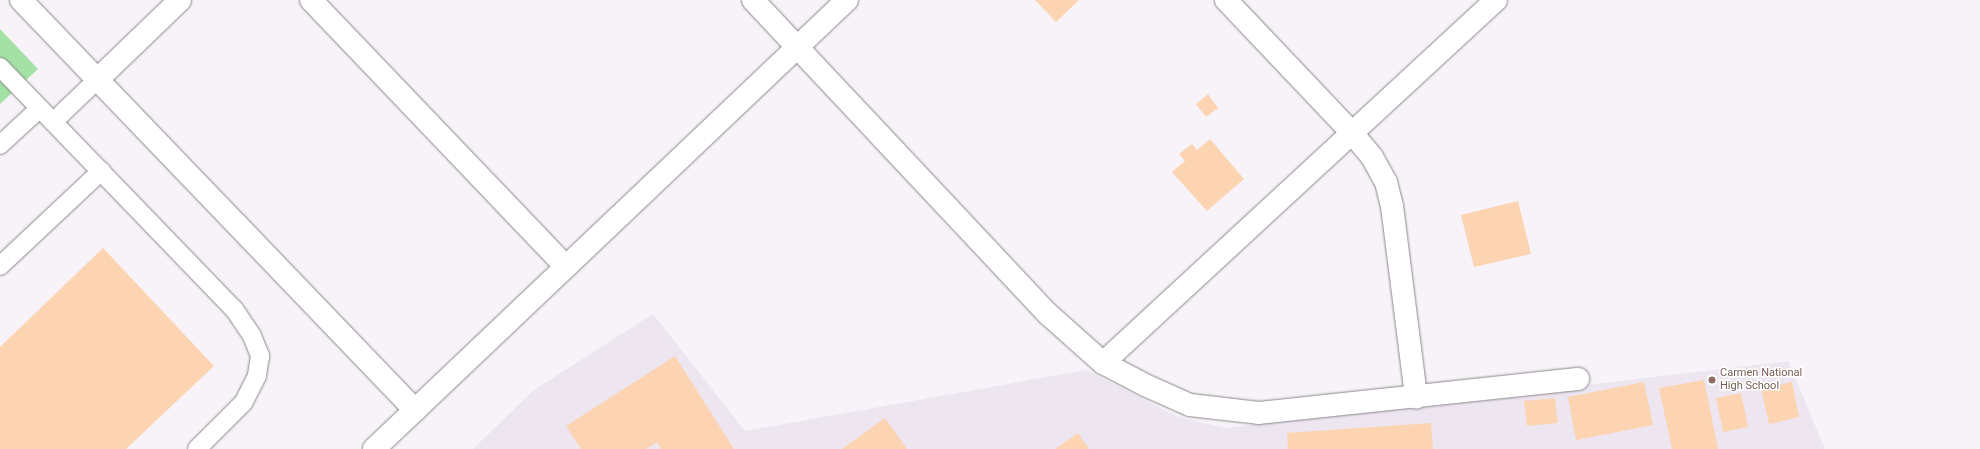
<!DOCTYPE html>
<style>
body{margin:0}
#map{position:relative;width:1980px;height:449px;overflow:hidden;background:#f7f3f8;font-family:Roboto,sans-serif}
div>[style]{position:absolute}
.built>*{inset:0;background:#ede5f0}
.green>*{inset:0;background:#a3e1a4}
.building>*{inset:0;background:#fdd4b1}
.roads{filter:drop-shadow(0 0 1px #8b888c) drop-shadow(0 0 1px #8b888c)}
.lane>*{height:18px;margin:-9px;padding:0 9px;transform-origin:9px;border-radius:9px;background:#fff}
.street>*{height:22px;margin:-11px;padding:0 11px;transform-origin:11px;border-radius:11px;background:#fff}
.dots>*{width:11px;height:11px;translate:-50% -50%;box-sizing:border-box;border:2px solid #fff;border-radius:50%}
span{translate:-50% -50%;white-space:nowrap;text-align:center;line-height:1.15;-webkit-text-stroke:3px #fff;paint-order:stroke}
.education-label{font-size:11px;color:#785e54}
.left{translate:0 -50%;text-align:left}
</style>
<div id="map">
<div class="built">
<i style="clip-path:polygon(653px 314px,745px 431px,1086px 370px,1178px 417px,1226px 428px,1788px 361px,1825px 449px,473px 449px,534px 390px)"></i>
</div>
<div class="green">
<i style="clip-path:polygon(0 29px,38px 69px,0 104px)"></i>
</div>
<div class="building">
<i style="clip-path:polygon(1035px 0,1079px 0,1056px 22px)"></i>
<i style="clip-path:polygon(1208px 94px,1218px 108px,1206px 117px,1196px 104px)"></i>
<i style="clip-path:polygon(1210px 139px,1244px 179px,1207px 211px,1172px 172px,1185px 161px,1179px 154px,1192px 144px,1197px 150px)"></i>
<i style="clip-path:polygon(1518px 201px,1531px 254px,1474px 267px,1461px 215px)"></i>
<i style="clip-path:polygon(103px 248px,214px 366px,126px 449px,0 449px,0 347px)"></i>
<i style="clip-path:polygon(675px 356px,734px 449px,661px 449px,657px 442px,646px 449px,581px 449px,566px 426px)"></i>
<i style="clip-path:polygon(1704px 380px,1718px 449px,1672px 449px,1659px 388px)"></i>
<i style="clip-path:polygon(1644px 382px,1653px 425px,1576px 440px,1568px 397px)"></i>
<i style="clip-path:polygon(1792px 382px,1799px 417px,1769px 424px,1761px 389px)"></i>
<i style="clip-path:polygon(1741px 393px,1748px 427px,1723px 432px,1716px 398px)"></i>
<i style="clip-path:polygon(1555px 398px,1558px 423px,1527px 426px,1524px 401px)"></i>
<i style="clip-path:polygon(885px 418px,907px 449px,842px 449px)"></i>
<i style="clip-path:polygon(1431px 423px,1433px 449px,1288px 449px,1287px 433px)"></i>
<i style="clip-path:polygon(1078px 433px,1089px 449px,1055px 449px)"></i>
</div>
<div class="roads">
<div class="lane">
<i style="left:0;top:67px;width:337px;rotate:46deg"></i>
<i style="left:234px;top:309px;width:32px;rotate:56deg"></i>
<i style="left:252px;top:336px;width:22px;rotate:68deg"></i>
<i style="left:260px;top:356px;width:20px;rotate:99deg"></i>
<i style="left:257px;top:376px;width:30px;rotate:117deg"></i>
<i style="left:243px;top:403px;width:65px;rotate:135deg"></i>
<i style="left:53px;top:122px;width:61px;rotate:-43.7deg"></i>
<i style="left:0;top:145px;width:54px;rotate:-42.8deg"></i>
<i style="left:0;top:266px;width:139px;rotate:-43.2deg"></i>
</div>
<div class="street">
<i style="left:21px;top:0;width:569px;rotate:46.14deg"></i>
<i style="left:311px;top:0;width:369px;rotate:46.3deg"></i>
<i style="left:753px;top:0;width:431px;rotate:46.8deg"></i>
<i style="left:1048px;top:314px;width:74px;rotate:41.7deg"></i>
<i style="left:1103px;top:363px;width:47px;rotate:27.6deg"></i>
<i style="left:1145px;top:385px;width:49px;rotate:24deg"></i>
<i style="left:1190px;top:405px;width:69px;rotate:6.6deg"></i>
<i style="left:1259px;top:413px;width:321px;rotate:-6.1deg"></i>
<i style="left:1226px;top:0;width:183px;rotate:46.5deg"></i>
<i style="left:1352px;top:133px;width:31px;rotate:50deg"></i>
<i style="left:1372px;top:157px;width:29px;rotate:61deg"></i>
<i style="left:1386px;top:182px;width:25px;rotate:76deg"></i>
<i style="left:1392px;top:206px;width:193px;rotate:82.8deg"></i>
<i style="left:97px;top:80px;width:115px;rotate:-43.9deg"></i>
<i style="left:1103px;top:363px;width:535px;rotate:-42.73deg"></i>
<i style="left:374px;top:449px;width:652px;rotate:-43.51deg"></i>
</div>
</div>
<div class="dots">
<i style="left:1712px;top:380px;background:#8d6e63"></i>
</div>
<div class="education-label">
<span class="left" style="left:1720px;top:380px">Carmen National<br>High School</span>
</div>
</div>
